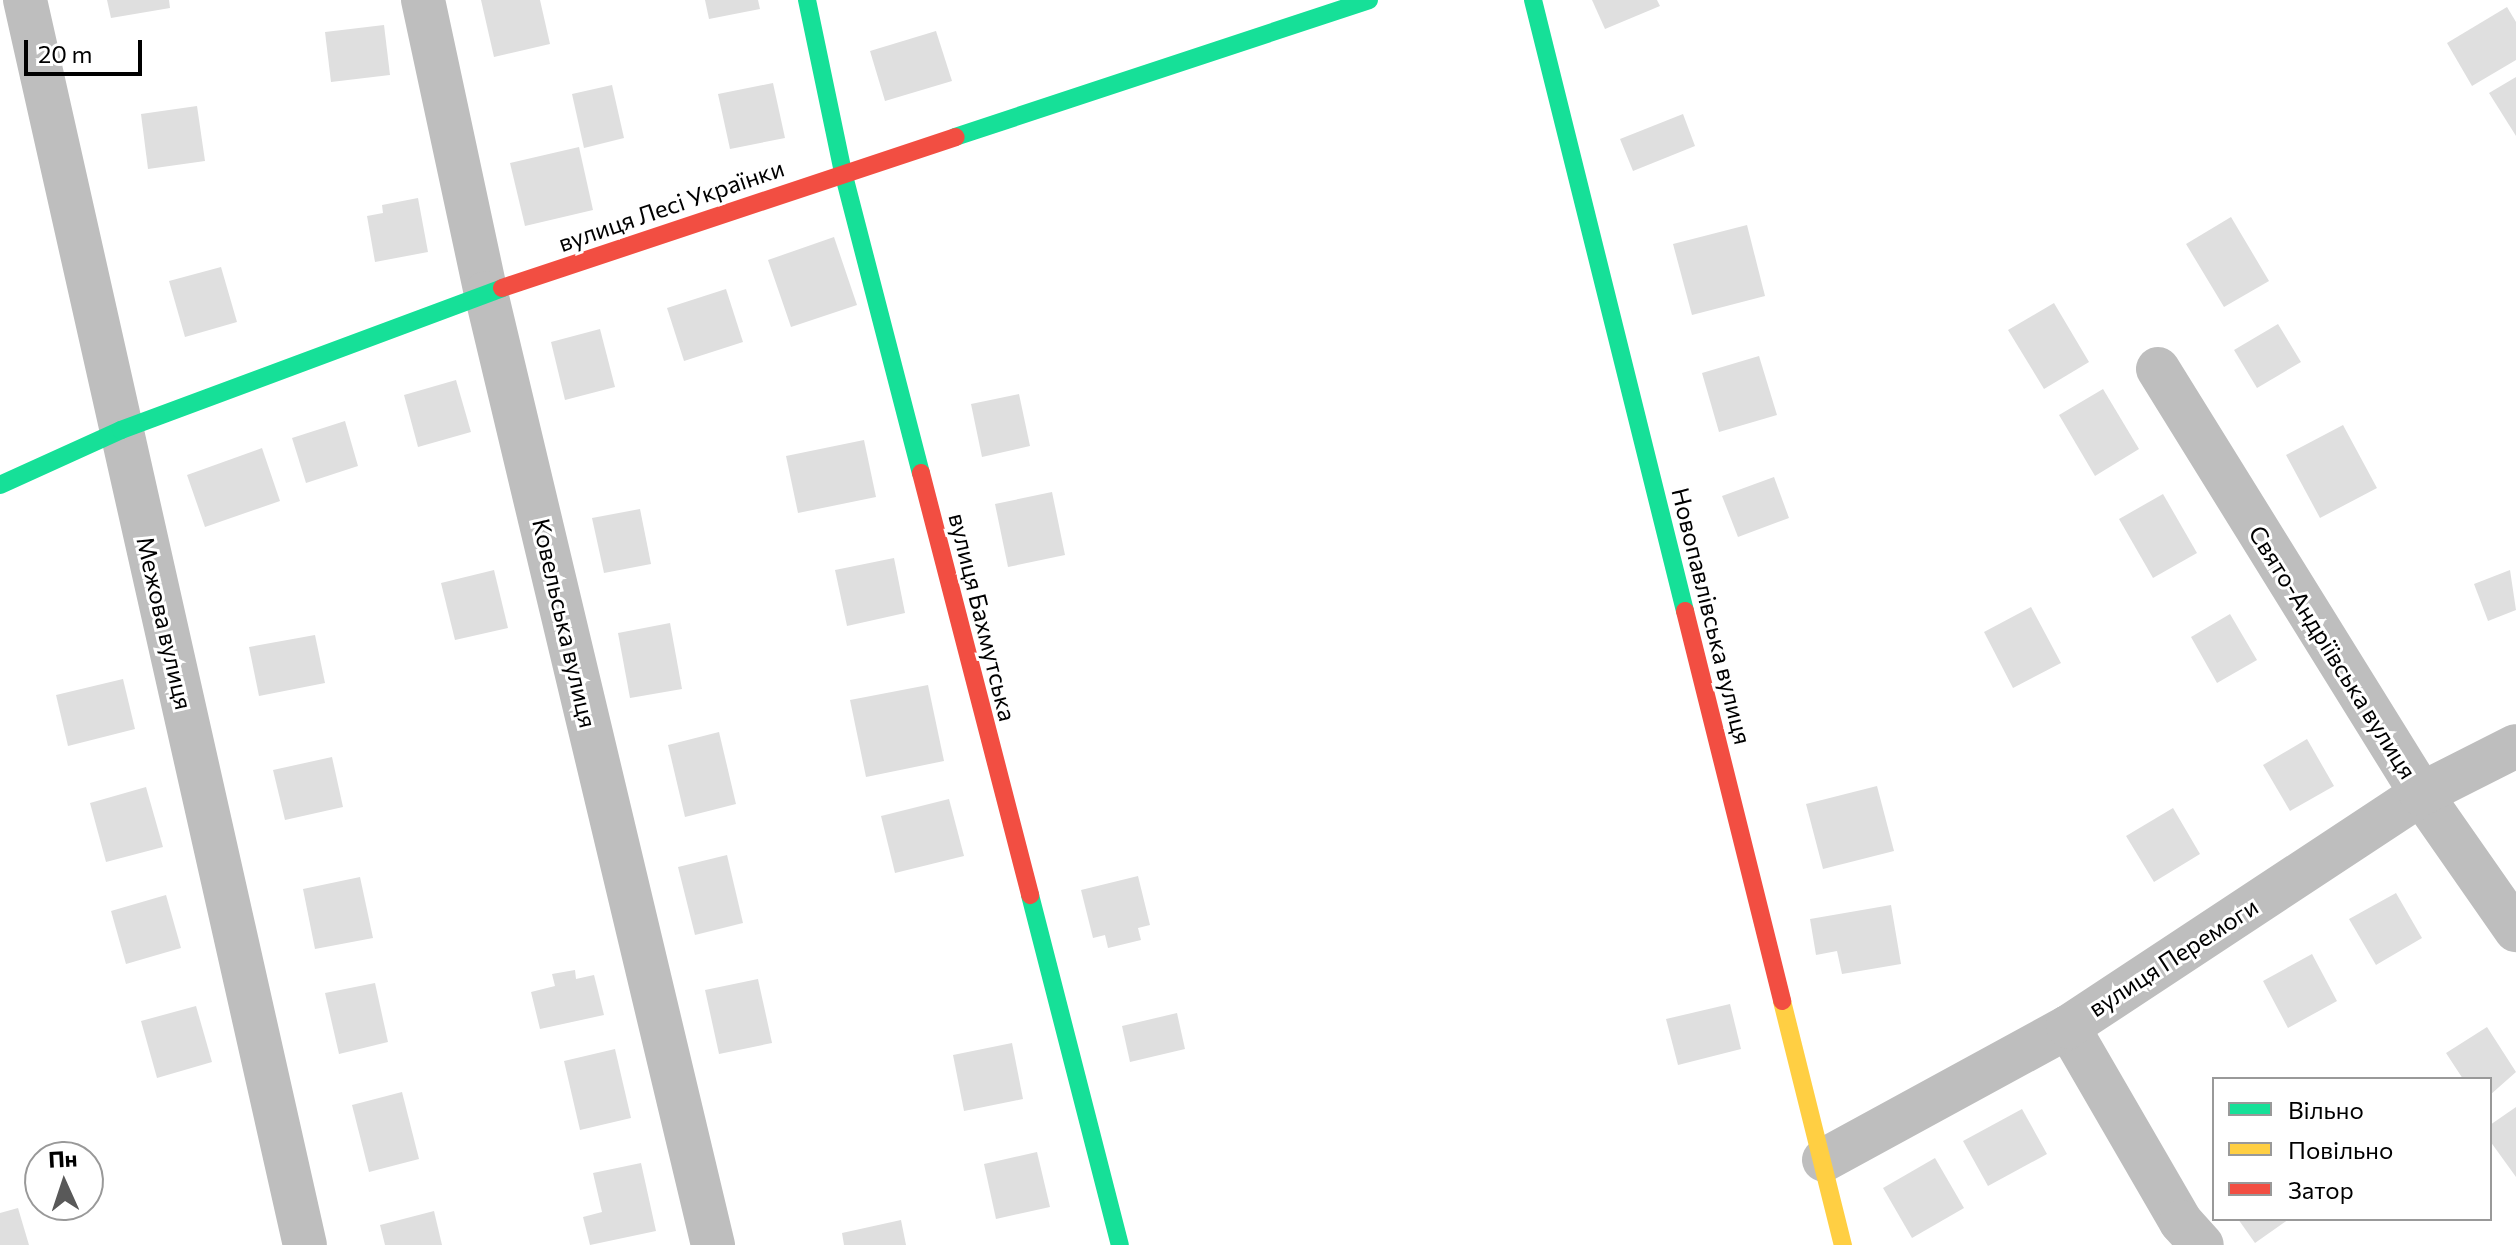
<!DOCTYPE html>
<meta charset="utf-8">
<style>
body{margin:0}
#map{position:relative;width:2516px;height:1245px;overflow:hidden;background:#fff;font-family:Commissioner,sans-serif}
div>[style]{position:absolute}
.building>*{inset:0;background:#dfdfdf}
.street>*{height:44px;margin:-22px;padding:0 22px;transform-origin:22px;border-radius:22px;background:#bebebe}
.fast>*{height:18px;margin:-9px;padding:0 9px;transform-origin:9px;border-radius:9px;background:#16e098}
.slow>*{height:18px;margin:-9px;padding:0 9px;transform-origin:9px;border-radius:9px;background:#ffcf43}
.jam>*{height:18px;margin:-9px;padding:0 9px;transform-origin:9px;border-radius:9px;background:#f24e42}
span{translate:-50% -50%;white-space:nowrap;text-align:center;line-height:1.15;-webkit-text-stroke:6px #fff;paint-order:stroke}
.street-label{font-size:24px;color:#000}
.legend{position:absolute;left:2212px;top:1077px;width:280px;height:144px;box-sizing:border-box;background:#fff;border:2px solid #999;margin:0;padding:10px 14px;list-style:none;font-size:24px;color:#000}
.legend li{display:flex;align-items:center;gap:16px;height:40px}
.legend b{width:40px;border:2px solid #999}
.north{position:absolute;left:24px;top:1141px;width:80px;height:80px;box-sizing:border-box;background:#fff;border:2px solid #999;border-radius:50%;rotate:357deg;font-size:22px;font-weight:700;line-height:32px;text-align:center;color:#000}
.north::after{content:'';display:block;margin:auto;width:28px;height:36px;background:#595959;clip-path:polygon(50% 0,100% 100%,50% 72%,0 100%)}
.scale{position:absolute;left:24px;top:40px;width:118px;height:36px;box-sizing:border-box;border:4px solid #000;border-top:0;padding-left:10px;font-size:24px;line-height:28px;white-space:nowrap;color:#000;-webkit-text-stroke:6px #fff;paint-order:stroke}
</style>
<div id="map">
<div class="building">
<i style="clip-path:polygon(107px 0,169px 0,170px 8px,111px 18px)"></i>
<i style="clip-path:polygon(481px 0,540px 0,550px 44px,494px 57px)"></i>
<i style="clip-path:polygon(705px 0,758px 0,760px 9px,709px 19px)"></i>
<i style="clip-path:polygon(1592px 0,1657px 0,1660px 6px,1605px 29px)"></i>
<i style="clip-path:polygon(2507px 7px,2516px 22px,2516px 60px,2472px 86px,2447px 43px)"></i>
<i style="clip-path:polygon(384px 25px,390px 75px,331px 82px,325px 32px)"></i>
<i style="clip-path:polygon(936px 31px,952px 81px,885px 101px,870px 51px)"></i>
<i style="clip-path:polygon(2516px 77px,2516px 136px,2489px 93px)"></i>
<i style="clip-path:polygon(773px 83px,785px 138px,730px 149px,718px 94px)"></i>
<i style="clip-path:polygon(612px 85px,624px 138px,584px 148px,572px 94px)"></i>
<i style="clip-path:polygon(197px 106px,205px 161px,148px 169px,141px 114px)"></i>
<i style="clip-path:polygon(1683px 114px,1695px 146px,1633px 171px,1620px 139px)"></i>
<i style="clip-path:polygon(579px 147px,593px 210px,525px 226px,510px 163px)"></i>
<i style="clip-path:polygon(418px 198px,428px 252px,375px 262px,367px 216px,383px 213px,382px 205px)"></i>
<i style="clip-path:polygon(2231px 217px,2269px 281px,2224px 307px,2186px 244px)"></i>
<i style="clip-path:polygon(1747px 225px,1765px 296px,1692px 315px,1673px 244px)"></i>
<i style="clip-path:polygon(834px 237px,857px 305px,791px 327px,768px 260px)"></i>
<i style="clip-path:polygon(221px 267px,237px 322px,185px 337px,169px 281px)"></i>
<i style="clip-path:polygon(726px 289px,743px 342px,684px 361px,667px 308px)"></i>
<i style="clip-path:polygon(2054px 303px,2089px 362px,2044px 389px,2008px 330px)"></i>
<i style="clip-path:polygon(2278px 324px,2301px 362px,2257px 388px,2234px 350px)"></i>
<i style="clip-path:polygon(600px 329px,615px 387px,565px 400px,551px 342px)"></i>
<i style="clip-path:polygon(1759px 356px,1777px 415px,1719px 432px,1702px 373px)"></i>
<i style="clip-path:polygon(456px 380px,471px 432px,418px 447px,404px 395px)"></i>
<i style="clip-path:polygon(2103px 389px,2139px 449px,2095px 476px,2059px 415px)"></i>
<i style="clip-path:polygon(1019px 394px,1030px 446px,982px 457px,971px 404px)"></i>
<i style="clip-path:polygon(345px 421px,358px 466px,306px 483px,292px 438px)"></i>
<i style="clip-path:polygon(2343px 425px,2377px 488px,2320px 518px,2286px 455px)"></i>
<i style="clip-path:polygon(864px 440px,876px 497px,798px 513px,786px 456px)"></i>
<i style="clip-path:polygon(262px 448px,280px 501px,205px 527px,187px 475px)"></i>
<i style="clip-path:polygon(1774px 477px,1789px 518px,1738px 537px,1722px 496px)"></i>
<i style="clip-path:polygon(1052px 492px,1065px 555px,1008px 567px,995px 504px)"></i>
<i style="clip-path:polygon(2163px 494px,2197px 553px,2153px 578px,2119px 519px)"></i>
<i style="clip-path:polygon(640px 509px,651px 564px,604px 573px,592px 518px)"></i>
<i style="clip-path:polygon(894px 558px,905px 613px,847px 626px,835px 570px)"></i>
<i style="clip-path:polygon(494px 570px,508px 628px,455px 640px,441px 583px)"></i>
<i style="clip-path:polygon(2510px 570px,2516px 610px,2488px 621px,2474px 584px)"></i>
<i style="clip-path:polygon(2031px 607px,2061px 663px,2013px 688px,1984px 632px)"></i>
<i style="clip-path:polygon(2230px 614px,2257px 660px,2217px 683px,2191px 637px)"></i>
<i style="clip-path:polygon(670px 623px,682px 689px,630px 698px,618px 633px)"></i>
<i style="clip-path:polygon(315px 635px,325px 683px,259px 696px,249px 647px)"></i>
<i style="clip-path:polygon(123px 679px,135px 729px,68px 746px,56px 695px)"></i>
<i style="clip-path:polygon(928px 685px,944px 761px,866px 777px,850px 700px)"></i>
<i style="clip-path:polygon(719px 732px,736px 804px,685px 817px,668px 745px)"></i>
<i style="clip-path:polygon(2307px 739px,2334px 786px,2290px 811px,2263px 765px)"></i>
<i style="clip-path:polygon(332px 757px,343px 807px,285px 820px,273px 770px)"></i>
<i style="clip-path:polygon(1877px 786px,1894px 851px,1823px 869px,1806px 804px)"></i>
<i style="clip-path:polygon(146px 787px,163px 847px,106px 862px,90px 803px)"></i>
<i style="clip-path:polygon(949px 799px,964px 856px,895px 873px,881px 816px)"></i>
<i style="clip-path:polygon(2173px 808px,2200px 854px,2154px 882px,2126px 836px)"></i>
<i style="clip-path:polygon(727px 855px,743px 923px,695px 935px,678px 867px)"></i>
<i style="clip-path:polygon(1138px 876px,1150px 925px,1138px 928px,1141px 940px,1108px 948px,1105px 935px,1093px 938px,1081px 890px)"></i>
<i style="clip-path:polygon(360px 877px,373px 938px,315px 949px,303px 889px)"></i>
<i style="clip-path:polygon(2396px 893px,2422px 938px,2376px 965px,2349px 919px)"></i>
<i style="clip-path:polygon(166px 895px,181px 948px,126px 964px,111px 911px)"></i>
<i style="clip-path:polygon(1891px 905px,1901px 964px,1842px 974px,1837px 951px,1816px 955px,1810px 919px)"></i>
<i style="clip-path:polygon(2312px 954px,2337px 1001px,2288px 1028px,2263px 981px)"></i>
<i style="clip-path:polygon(575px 970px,576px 979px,594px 975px,604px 1015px,540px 1029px,531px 992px,555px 986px,552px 974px)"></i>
<i style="clip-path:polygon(758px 979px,772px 1043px,719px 1054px,705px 990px)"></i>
<i style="clip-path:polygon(375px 983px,388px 1042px,339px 1054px,325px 993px)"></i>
<i style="clip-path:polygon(1730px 1004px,1741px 1049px,1678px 1065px,1666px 1019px)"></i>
<i style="clip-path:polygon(196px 1006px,212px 1062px,157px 1078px,141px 1021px)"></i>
<i style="clip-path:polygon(1177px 1013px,1185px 1049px,1130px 1062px,1122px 1026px)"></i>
<i style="clip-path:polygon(2487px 1027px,2516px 1072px,2490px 1095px,2490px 1079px,2463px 1079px,2446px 1053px)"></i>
<i style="clip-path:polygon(1012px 1043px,1023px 1099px,964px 1111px,953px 1055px)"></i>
<i style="clip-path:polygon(615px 1049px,631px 1118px,580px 1130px,564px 1061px)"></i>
<i style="clip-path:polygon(402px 1092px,419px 1159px,369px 1172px,352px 1105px)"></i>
<i style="clip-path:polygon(2516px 1107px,2516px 1177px,2490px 1141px,2490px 1125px)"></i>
<i style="clip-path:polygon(2022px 1109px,2047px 1154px,1988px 1186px,1963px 1141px)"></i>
<i style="clip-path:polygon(1037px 1152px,1050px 1207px,996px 1219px,984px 1164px)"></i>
<i style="clip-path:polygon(1935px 1158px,1964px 1208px,1912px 1238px,1883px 1188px)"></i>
<i style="clip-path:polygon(641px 1163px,656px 1231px,590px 1245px,583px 1217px,602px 1212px,593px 1173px)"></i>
<i style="clip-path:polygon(18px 1208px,29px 1245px,0 1245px,0 1213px)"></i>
<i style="clip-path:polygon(434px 1211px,442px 1245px,385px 1245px,380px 1225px)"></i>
<i style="clip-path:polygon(2238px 1219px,2289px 1219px,2255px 1243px)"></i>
<i style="clip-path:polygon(901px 1220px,906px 1245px,844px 1245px,842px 1233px)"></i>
</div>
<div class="street">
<i style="left:25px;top:0;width:1276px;rotate:77.33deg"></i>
<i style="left:423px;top:0;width:300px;rotate:77.9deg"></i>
<i style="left:486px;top:293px;width:979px;rotate:76.59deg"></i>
<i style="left:2158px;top:369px;width:500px;rotate:58.2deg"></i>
<i style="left:2421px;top:794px;width:166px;rotate:55.1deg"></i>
<i style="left:2068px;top:1027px;width:225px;rotate:59.9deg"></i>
<i style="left:2181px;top:1222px;width:31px;rotate:48deg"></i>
<i style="left:1824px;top:1160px;width:278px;rotate:-28.6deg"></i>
<i style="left:2068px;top:1027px;width:423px;rotate:-33.4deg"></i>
<i style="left:2421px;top:794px;width:106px;rotate:-26.8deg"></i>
</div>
<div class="fast">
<i style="left:807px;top:0;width:176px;rotate:78.2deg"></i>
<i style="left:843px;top:172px;width:311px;rotate:75.5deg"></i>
<i style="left:1533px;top:0;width:630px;rotate:76.03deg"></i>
<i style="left:955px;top:137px;width:436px;rotate:-18.3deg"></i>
<i style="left:0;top:485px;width:133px;rotate:-24.4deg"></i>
<i style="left:121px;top:430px;width:407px;rotate:-20.4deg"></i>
<i style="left:1030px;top:895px;width:361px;rotate:75.6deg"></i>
</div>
<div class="slow">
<i style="left:1782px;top:1001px;width:252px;rotate:76deg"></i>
</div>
<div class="jam">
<i style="left:502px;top:288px;width:478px;rotate:-18.4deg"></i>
<i style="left:921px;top:473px;width:436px;rotate:75.5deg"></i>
<i style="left:1685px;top:611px;width:402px;rotate:76deg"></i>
</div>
<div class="street-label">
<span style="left:671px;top:205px;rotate:-19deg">вулиця Лесі Українки</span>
<span style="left:1712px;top:616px;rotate:76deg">Новопавлівська вулиця</span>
<span style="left:983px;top:617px;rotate:76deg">вулиця Бахмутська</span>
<span style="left:165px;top:623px;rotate:77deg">Межова вулиця</span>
<span style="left:565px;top:623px;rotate:77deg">Ковельська вулиця</span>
<span style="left:2333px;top:652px;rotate:58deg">Свято-Андріївська вулиця</span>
<span style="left:2173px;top:957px;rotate:-33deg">вулиця Перемоги</span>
</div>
<ul class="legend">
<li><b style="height:10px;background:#16e098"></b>Вільно</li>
<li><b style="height:10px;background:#ffcf43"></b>Повільно</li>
<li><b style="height:10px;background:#f24e42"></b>Затор</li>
</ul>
<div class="north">Пн</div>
<div class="scale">20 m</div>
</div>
